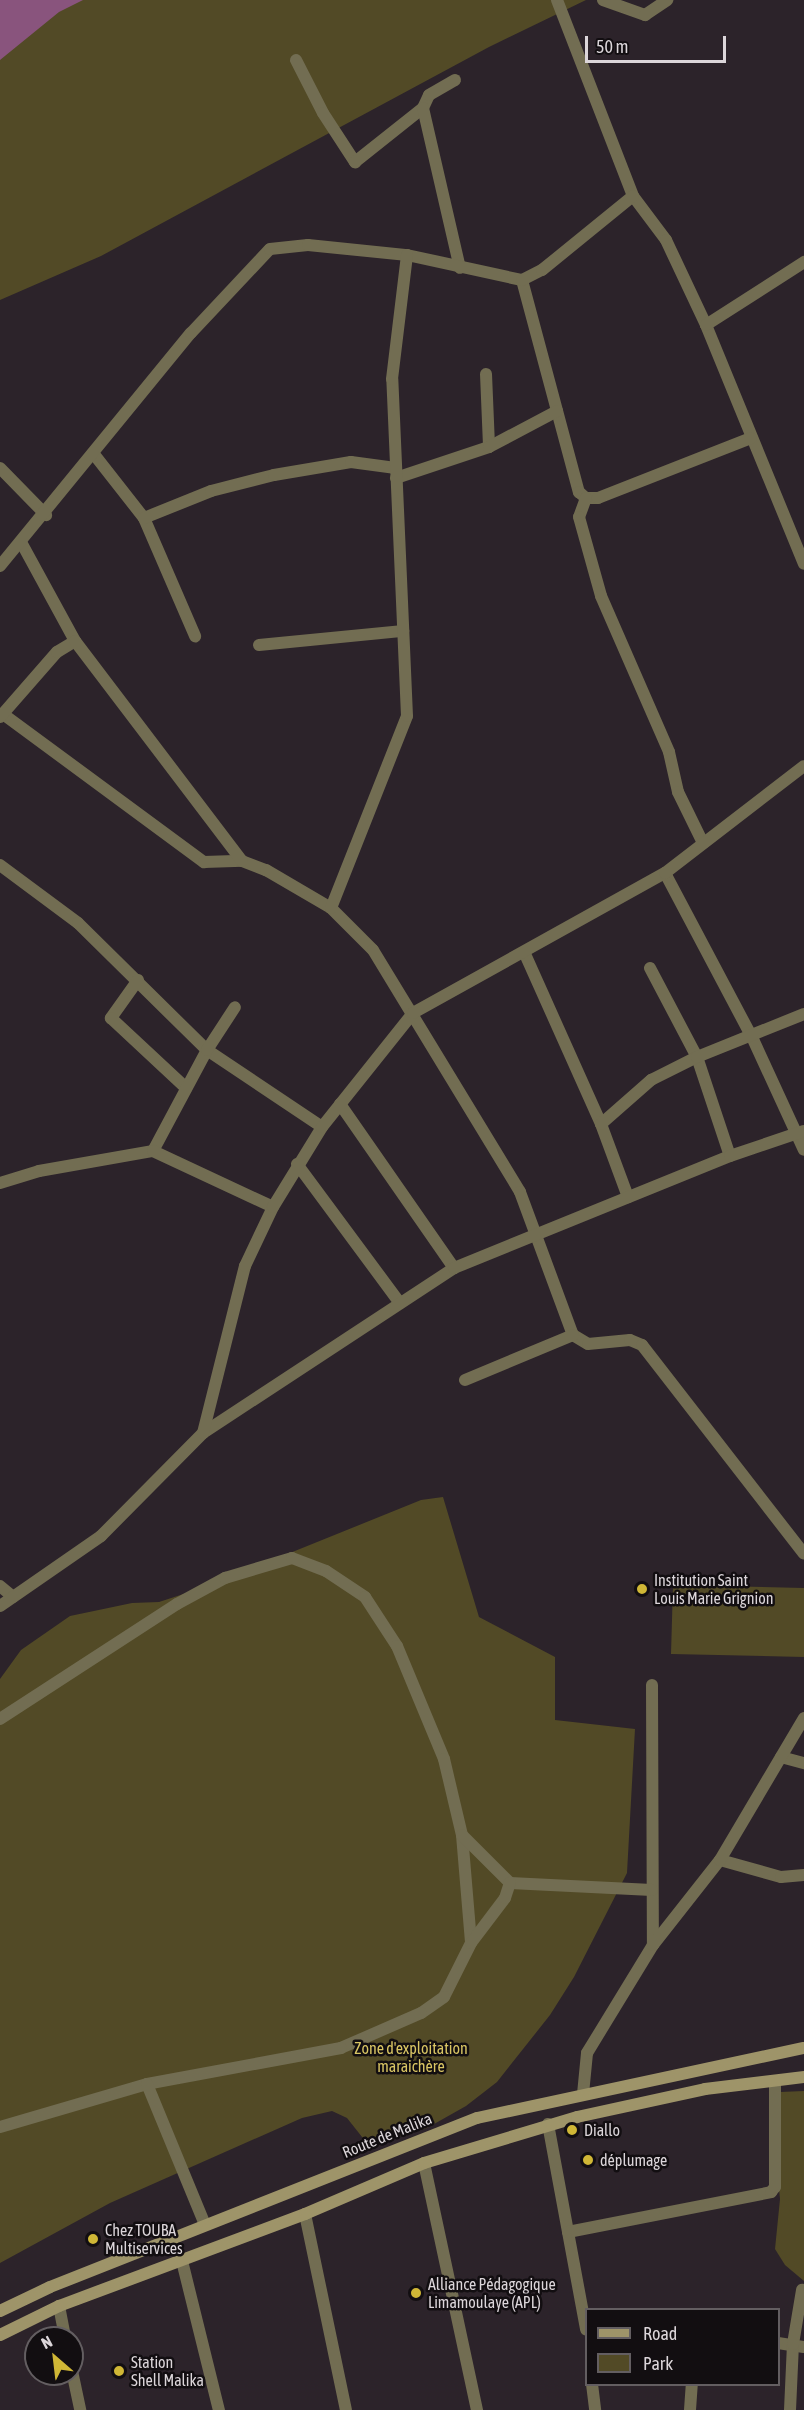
<!DOCTYPE html>
<meta charset="utf-8">
<style>
body{margin:0}
#map{position:relative;width:804px;height:2410px;overflow:hidden;background:#2c232a;font-family:"Asap Condensed",sans-serif}
div>[style]{position:absolute}
.green>*{inset:0;background:#524a26}
.water>*{inset:0;background:#89547d}
.street>*{height:12px;margin:-6px;padding:0 6px;transform-origin:6px;border-radius:6px;background:#726d52}
.secondary>*{height:12px;margin:-6px;padding:0 6px;transform-origin:6px;border-radius:6px;background:#9e9469}
.dots>*{width:16px;height:16px;translate:-50% -50%;box-sizing:border-box;border:3px solid #120e11;border-radius:50%}
span{translate:-50% -50%;white-space:nowrap;text-align:center;line-height:1.15;-webkit-text-stroke:5px #120e11;paint-order:stroke}
.poi-label{font-size:16px;color:#dcd6da}
.left{translate:0 -50%;text-align:left}
.park-label{font-size:16px;color:#d9c564}
.street-label{font-size:16px;color:#dcd6da}
.legend{position:absolute;left:585px;top:2308px;width:195px;height:78px;box-sizing:border-box;background:#120e11;border:2px solid #635e61;margin:0;padding:8px 10px;list-style:none;font-size:18px;color:#dcd6da}
.legend li{display:flex;align-items:center;gap:12px;height:30px}
.legend b{width:30px;border:2px solid #635e61}
.north{position:absolute;left:24px;top:2326px;width:60px;height:60px;box-sizing:border-box;background:#120e11;border:2px solid #635e61;border-radius:50%;rotate:332deg;font-size:16px;font-weight:700;line-height:24px;text-align:center;color:#dcd6da}
.north::after{content:'';display:block;margin:auto;width:21px;height:27px;background:#d0b736;clip-path:polygon(50% 0,100% 100%,50% 72%,0 100%)}
.scale{position:absolute;left:585px;top:36px;width:141px;height:27px;box-sizing:border-box;border:3px solid #dcd6da;border-top:0;padding-left:8px;font-size:18px;line-height:21px;white-space:nowrap;color:#dcd6da;-webkit-text-stroke:4px #120e11;paint-order:stroke}
</style>
<div id="map">
<div class="green">
<i style="clip-path:polygon(0 0,586px 0,489px 47px,101px 256px,0 300px)"></i>
<i style="clip-path:polygon(443px 1497px,479px 1617px,555px 1657px,555px 1720px,635px 1729px,627px 1873px,574px 1977px,550px 2015px,497px 2082px,466px 2106px,427px 2128px,380px 2143px,366px 2142px,347px 2118px,332px 2111px,302px 2118px,110px 2203px,0 2263px,0 1679px,21px 1650px,70px 1616px,132px 1603px,159px 1602px,211px 1585px,421px 1500px)"></i>
<i style="clip-path:polygon(673px 1585px,804px 1588px,804px 1657px,671px 1654px)"></i>
<i style="clip-path:polygon(804px 2091px,804px 2281px,785px 2265px,775px 2249px,780px 2199px,776px 2158px,780px 2092px)"></i>
</div>
<div class="water">
<i style="clip-path:polygon(0 0,83px 0,59px 12px,0 60px)"></i>
</div>
<div class="street">
<i style="left:557px;top:0;width:210px;rotate:68.8deg"></i>
<i style="left:633px;top:196px;width:55px;rotate:53.1deg"></i>
<i style="left:666px;top:240px;width:94px;rotate:64.8deg"></i>
<i style="left:706px;top:325px;width:258px;rotate:67.7deg"></i>
<i style="left:603px;top:0;width:45px;rotate:19.7deg"></i>
<i style="left:645px;top:15px;width:27px;rotate:-34deg"></i>
<i style="left:296px;top:60px;width:59px;rotate:63deg"></i>
<i style="left:323px;top:113px;width:59px;rotate:56.9deg"></i>
<i style="left:355px;top:162px;width:87px;rotate:-38.5deg"></i>
<i style="left:423px;top:108px;width:14px;rotate:-65deg"></i>
<i style="left:429px;top:95px;width:30px;rotate:-30deg"></i>
<i style="left:423px;top:108px;width:164px;rotate:77deg"></i>
<i style="left:522px;top:280px;width:220px;rotate:75deg"></i>
<i style="left:579px;top:492px;width:9px;rotate:41deg"></i>
<i style="left:586px;top:498px;width:12px"></i>
<i style="left:598px;top:498px;width:164px;rotate:-21.4deg"></i>
<i style="left:706px;top:325px;width:117px;rotate:-32.7deg"></i>
<i style="left:486px;top:374px;width:73px;rotate:87.6deg"></i>
<i style="left:93px;top:453px;width:83px;rotate:51.9deg"></i>
<i style="left:144px;top:518px;width:129px;rotate:66.6deg"></i>
<i style="left:0;top:468px;width:66px;rotate:45.6deg"></i>
<i style="left:396px;top:478px;width:98px;rotate:-18.4deg"></i>
<i style="left:489px;top:447px;width:77px;rotate:-27.9deg"></i>
<i style="left:586px;top:498px;width:20px;rotate:110deg"></i>
<i style="left:579px;top:517px;width:82px;rotate:74.4deg"></i>
<i style="left:601px;top:596px;width:170px;rotate:66.4deg"></i>
<i style="left:669px;top:752px;width:41px;rotate:77.3deg"></i>
<i style="left:678px;top:792px;width:57px;rotate:63.9deg"></i>
<i style="left:144px;top:518px;width:72px;rotate:-21.9deg"></i>
<i style="left:211px;top:491px;width:65px;rotate:-14.3deg"></i>
<i style="left:274px;top:475px;width:78px;rotate:-9.6deg"></i>
<i style="left:351px;top:462px;width:45px;rotate:7.6deg"></i>
<i style="left:21px;top:542px;width:113px;rotate:61.4deg"></i>
<i style="left:0;top:566px;width:301px;rotate:-50.7deg"></i>
<i style="left:191px;top:333px;width:115px;rotate:-46.8deg"></i>
<i style="left:270px;top:249px;width:38px;rotate:-6deg"></i>
<i style="left:308px;top:245px;width:100px;rotate:5.8deg"></i>
<i style="left:407px;top:255px;width:118px;rotate:12.3deg"></i>
<i style="left:522px;top:280px;width:22px;rotate:-27deg"></i>
<i style="left:542px;top:270px;width:117px;rotate:-39.1deg"></i>
<i style="left:259px;top:645px;width:145px;rotate:-5.6deg"></i>
<i style="left:3px;top:714px;width:250px;rotate:36.4deg"></i>
<i style="left:204px;top:862px;width:38px;rotate:-2deg"></i>
<i style="left:242px;top:861px;width:26px;rotate:21deg"></i>
<i style="left:266px;top:870px;width:75px;rotate:30.3deg"></i>
<i style="left:331px;top:908px;width:59px;rotate:45deg"></i>
<i style="left:373px;top:950px;width:283px;rotate:58.7deg"></i>
<i style="left:520px;top:1192px;width:153px;rotate:69.7deg"></i>
<i style="left:573px;top:1335px;width:17px;rotate:31deg"></i>
<i style="left:588px;top:1344px;width:42px;rotate:-5.4deg"></i>
<i style="left:630px;top:1340px;width:13px;rotate:23deg"></i>
<i style="left:642px;top:1345px;width:264px;rotate:52.2deg"></i>
<i style="left:0;top:717px;width:86px;rotate:-48.8deg"></i>
<i style="left:57px;top:652px;width:21px;rotate:-31deg"></i>
<i style="left:75px;top:641px;width:276px;rotate:52.8deg"></i>
<i style="left:0;top:865px;width:97px;rotate:36.6deg"></i>
<i style="left:78px;top:923px;width:181px;rotate:44.6deg"></i>
<i style="left:207px;top:1050px;width:138px;rotate:33.8deg"></i>
<i style="left:665px;top:873px;width:186px;rotate:62.1deg"></i>
<i style="left:752px;top:1037px;width:124px;rotate:65.3deg"></i>
<i style="left:331px;top:908px;width:206px;rotate:-68.4deg"></i>
<i style="left:407px;top:716px;width:337px;rotate:-92.5deg"></i>
<i style="left:392px;top:379px;width:125px;rotate:-83.1deg"></i>
<i style="left:525px;top:954px;width:186px;rotate:65.9deg"></i>
<i style="left:601px;top:1124px;width:78px;rotate:69.7deg"></i>
<i style="left:650px;top:968px;width:101px;rotate:62.2deg"></i>
<i style="left:697px;top:1057px;width:104px;rotate:71.6deg"></i>
<i style="left:138px;top:980px;width:47px;rotate:125.4deg"></i>
<i style="left:111px;top:1018px;width:103px;rotate:43deg"></i>
<i style="left:340px;top:1104px;width:200px;rotate:55.2deg"></i>
<i style="left:601px;top:1124px;width:67px;rotate:-41.3deg"></i>
<i style="left:651px;top:1080px;width:51px;rotate:-26.6deg"></i>
<i style="left:697px;top:1057px;width:115px;rotate:-21.9deg"></i>
<i style="left:153px;top:1151px;width:115px;rotate:-61.9deg"></i>
<i style="left:207px;top:1050px;width:51px;rotate:-56.9deg"></i>
<i style="left:297px;top:1164px;width:173px;rotate:53.5deg"></i>
<i style="left:0;top:1183px;width:41px;rotate:-17.1deg"></i>
<i style="left:39px;top:1171px;width:116px;rotate:-10deg"></i>
<i style="left:153px;top:1151px;width:132px;rotate:25deg"></i>
<i style="left:465px;top:1380px;width:117px;rotate:-22.6deg"></i>
<i style="left:203px;top:1433px;width:300px;rotate:-33.3deg"></i>
<i style="left:454px;top:1268px;width:298px;rotate:-22.1deg"></i>
<i style="left:730px;top:1156px;width:78px;rotate:-18.7deg"></i>
<i style="left:0;top:1586px;width:17px;rotate:40deg"></i>
<i style="left:0;top:1606px;width:123px;rotate:-34.7deg"></i>
<i style="left:101px;top:1536px;width:145px;rotate:-45.3deg"></i>
<i style="left:203px;top:1433px;width:172px;rotate:-75.9deg"></i>
<i style="left:245px;top:1266px;width:65px;rotate:-64.6deg"></i>
<i style="left:273px;top:1207px;width:94px;rotate:-58.5deg"></i>
<i style="left:322px;top:1127px;width:146px;rotate:-51.4deg"></i>
<i style="left:413px;top:1013px;width:288px;rotate:-29.1deg"></i>
<i style="left:665px;top:873px;width:175px;rotate:-37.6deg"></i>
<i style="left:652px;top:1685px;width:260px;rotate:89.8deg"></i>
<i style="left:0;top:1719px;width:211px;rotate:-33deg"></i>
<i style="left:177px;top:1604px;width:55px;rotate:-28.4deg"></i>
<i style="left:225px;top:1578px;width:70px;rotate:-16.6deg"></i>
<i style="left:292px;top:1558px;width:36px;rotate:21deg"></i>
<i style="left:326px;top:1571px;width:47px;rotate:33.7deg"></i>
<i style="left:365px;top:1597px;width:59px;rotate:56.9deg"></i>
<i style="left:397px;top:1646px;width:122px;rotate:67.4deg"></i>
<i style="left:444px;top:1759px;width:78px;rotate:76.7deg"></i>
<i style="left:462px;top:1835px;width:108px;rotate:85.2deg"></i>
<i style="left:471px;top:1943px;width:60px;rotate:116.6deg"></i>
<i style="left:444px;top:1997px;width:28px;rotate:145deg"></i>
<i style="left:421px;top:2013px;width:87px;rotate:156.4deg"></i>
<i style="left:341px;top:2048px;width:197px;rotate:169.5deg"></i>
<i style="left:147px;top:2084px;width:153px;rotate:163.7deg"></i>
<i style="left:781px;top:1757px;width:24px;rotate:15deg"></i>
<i style="left:462px;top:1835px;width:68px;rotate:45deg"></i>
<i style="left:510px;top:1883px;width:142px;rotate:2.8deg"></i>
<i style="left:720px;top:1860px;width:63px;rotate:15.6deg"></i>
<i style="left:781px;top:1877px;width:23px;rotate:-5deg"></i>
<i style="left:471px;top:1943px;width:56px;rotate:-52.9deg"></i>
<i style="left:505px;top:1898px;width:16px;rotate:-72deg"></i>
<i style="left:147px;top:2084px;width:152px;rotate:67.6deg"></i>
<i style="left:583px;top:2094px;width:41px;rotate:-84.4deg"></i>
<i style="left:587px;top:2053px;width:127px;rotate:-58.6deg"></i>
<i style="left:653px;top:1945px;width:108px;rotate:-51.8deg"></i>
<i style="left:720px;top:1860px;width:165px;rotate:-59.4deg"></i>
<i style="left:548px;top:2124px;width:209px;rotate:79.5deg"></i>
<i style="left:424px;top:2163px;width:253px;rotate:77.9deg"></i>
<i style="left:305px;top:2214px;width:200px;rotate:78.2deg"></i>
<i style="left:568px;top:2232px;width:207px;rotate:-11.1deg"></i>
<i style="left:771px;top:2192px;width:6px;rotate:-51deg"></i>
<i style="left:775px;top:2187px;width:106px;rotate:-90deg"></i>
<i style="left:182px;top:2261px;width:154px;rotate:76.1deg"></i>
<i style="left:59px;top:2306px;width:33px;rotate:79deg"></i>
<i style="left:778px;top:2343px;width:26px;rotate:9deg"></i>
<i style="left:72px;top:2371px;width:40px;rotate:78deg"></i>
<i style="left:592px;top:2384px;width:26px;rotate:83deg"></i>
<i style="left:690px;top:2410px;width:26px;rotate:-86deg"></i>
<i style="left:790px;top:2410px;width:66px;rotate:-87.4deg"></i>
<i style="left:793px;top:2344px;width:55px;rotate:-80.5deg"></i>
</div>
<div class="secondary">
<i style="left:0;top:2311px;width:55px;rotate:-25.6deg"></i>
<i style="left:50px;top:2287px;width:459px;rotate:-21.6deg"></i>
<i style="left:477px;top:2118px;width:334px;rotate:-12.1deg"></i>
<i style="left:0;top:2335px;width:66px;rotate:-26.2deg"></i>
<i style="left:59px;top:2306px;width:263px;rotate:-20.5deg"></i>
<i style="left:305px;top:2214px;width:129px;rotate:-23.2deg"></i>
<i style="left:424px;top:2163px;width:160px;rotate:-16.7deg"></i>
<i style="left:577px;top:2117px;width:131px;rotate:-12.3deg"></i>
<i style="left:705px;top:2089px;width:100px;rotate:-6.9deg"></i>
</div>
<div class="dots">
<i style="left:642px;top:1589px;background:#d0b736"></i>
<i style="left:572px;top:2130px;background:#d0b736"></i>
<i style="left:588px;top:2160px;background:#d0b736"></i>
<i style="left:93px;top:2239px;background:#d0b736"></i>
<i style="left:416px;top:2293px;background:#d0b736"></i>
<i style="left:119px;top:2371px;background:#d0b736"></i>
</div>
<div class="poi-label">
<span class="left" style="left:654px;top:1589px">Institution Saint<br>Louis Marie Grignion</span>
<span class="left" style="left:584px;top:2130px">Diallo</span>
<span class="left" style="left:600px;top:2160px">déplumage</span>
<span class="left" style="left:105px;top:2239px">Chez TOUBA<br>Multiservices</span>
<span class="left" style="left:428px;top:2293px">Alliance Pédagogique<br>Limamoulaye (APL)</span>
<span class="left" style="left:131px;top:2371px">Station<br>Shell Malika</span>
</div>
<div class="park-label">
<span style="left:411px;top:2057px">Zone d'exploitation<br>maraichère</span>
</div>
<div class="street-label">
<span style="left:387px;top:2135px;rotate:-22deg">Route de Malika</span>
</div>
<ul class="legend">
<li><b style="height:8px;background:#9e9469"></b>Road</li>
<li><b style="height:16px;background:#524a26"></b>Park</li>
</ul>
<div class="north">N</div>
<div class="scale">50 m</div>
</div>
